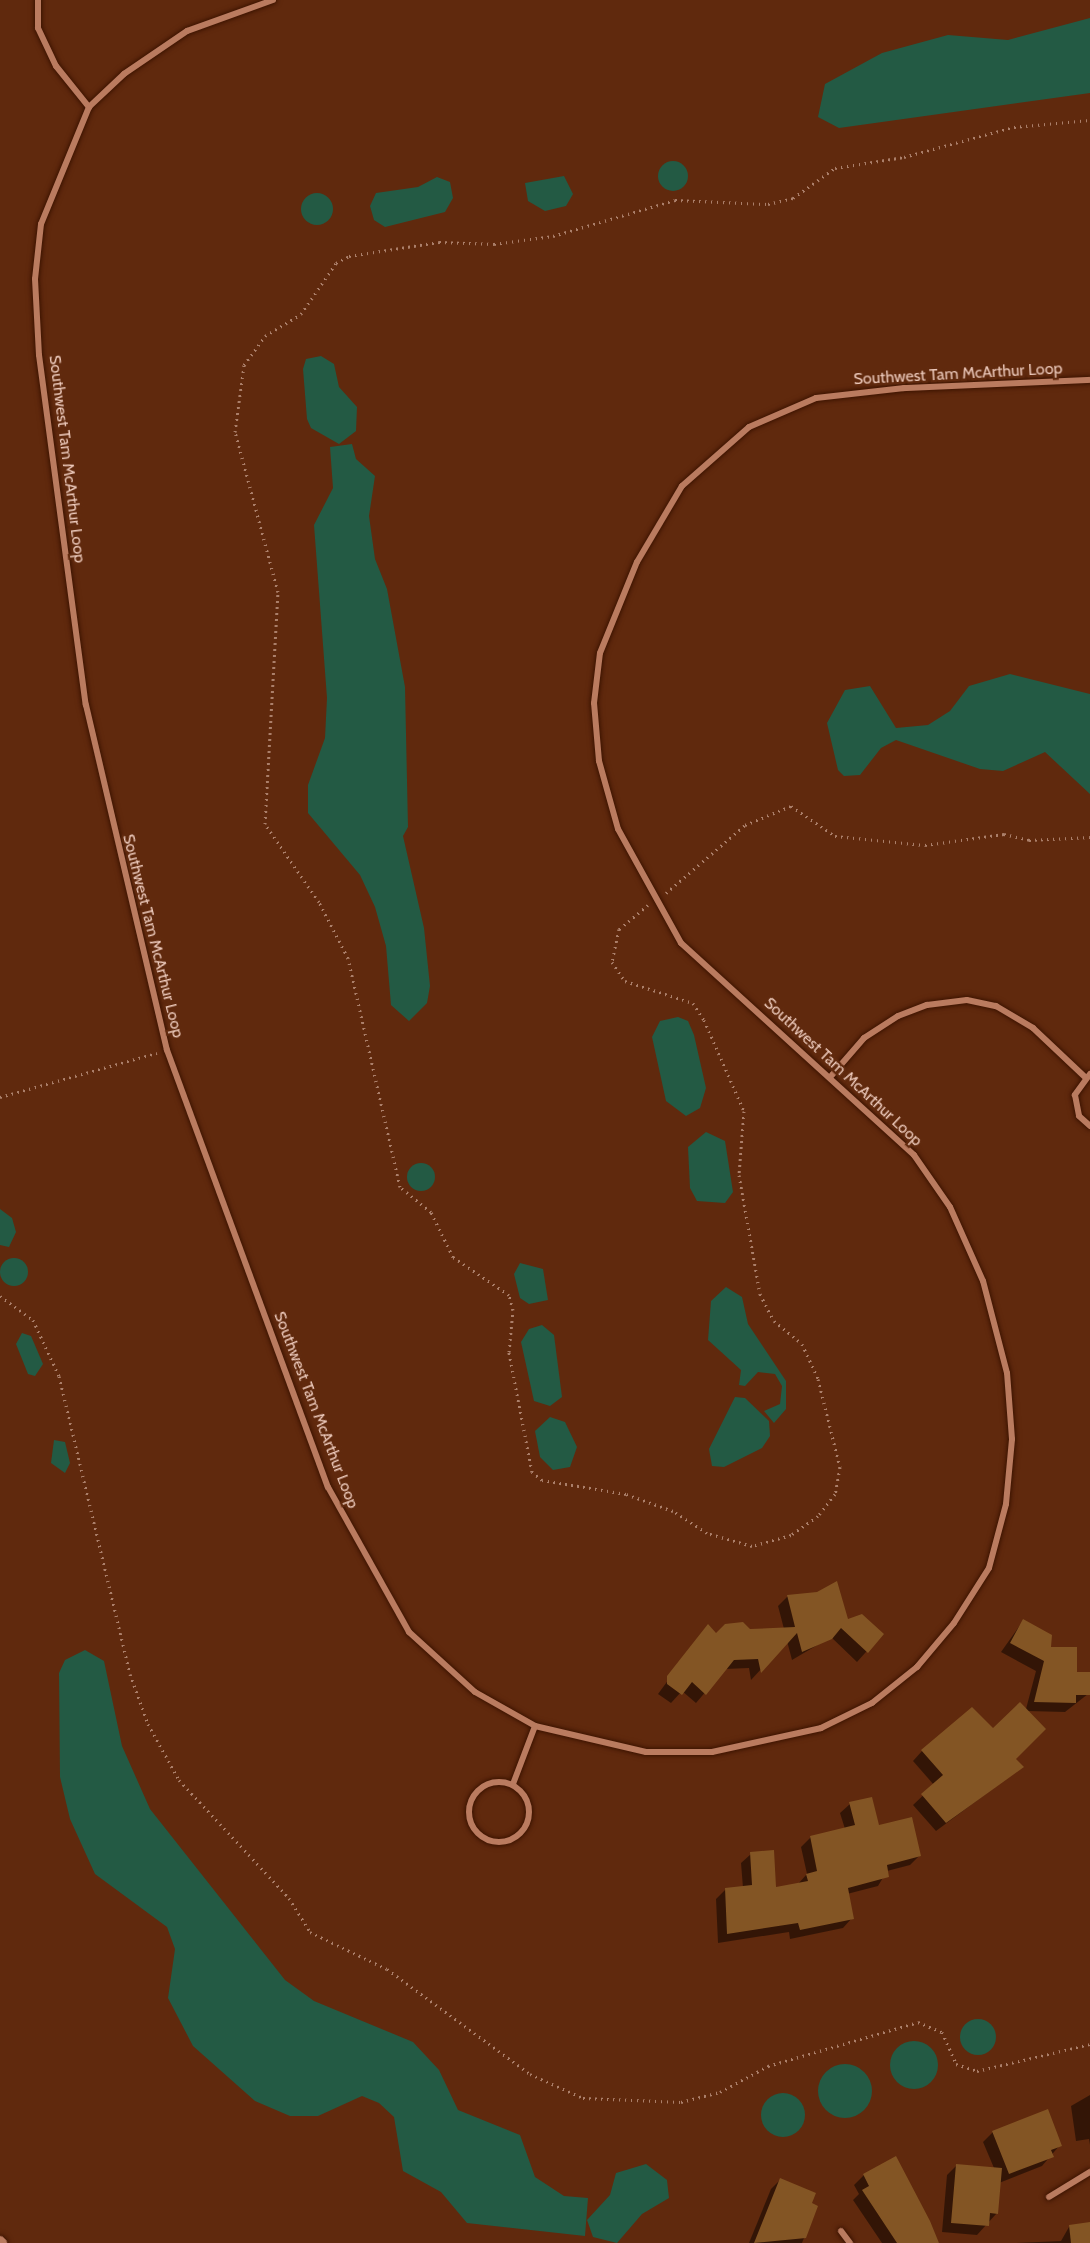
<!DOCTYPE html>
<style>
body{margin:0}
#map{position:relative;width:1090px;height:2243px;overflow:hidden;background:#60290d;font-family:Cabin,sans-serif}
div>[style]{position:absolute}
.green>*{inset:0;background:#235a44}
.round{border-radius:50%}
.shadow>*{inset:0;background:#0007}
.building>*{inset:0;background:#835524}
.path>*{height:3px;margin-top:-1.5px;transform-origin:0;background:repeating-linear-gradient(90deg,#ab7f6a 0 1.5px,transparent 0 6px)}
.roads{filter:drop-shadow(0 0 2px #3d1401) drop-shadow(0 0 2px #3d1401)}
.minor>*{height:6px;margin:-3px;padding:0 3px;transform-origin:3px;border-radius:3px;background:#ba7b5f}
.minor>.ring{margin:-3px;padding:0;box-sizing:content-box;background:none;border:6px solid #ba7b5f;border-radius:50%}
.tertiary>*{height:10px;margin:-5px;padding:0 5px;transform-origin:5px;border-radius:5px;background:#ba7b5f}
span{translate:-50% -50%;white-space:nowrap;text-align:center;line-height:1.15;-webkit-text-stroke:4.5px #60290d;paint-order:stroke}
.street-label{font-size:16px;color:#edcabc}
</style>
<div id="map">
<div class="green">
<i style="clip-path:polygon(1090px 18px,1090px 93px,839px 128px,818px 117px,825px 84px,882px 53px,948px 35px,1008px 40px)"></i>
<i class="round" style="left:658px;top:161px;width:30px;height:30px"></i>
<i style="clip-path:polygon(564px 176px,573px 194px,566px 206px,545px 211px,528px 201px,525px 183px)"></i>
<i style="clip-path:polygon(437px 177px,450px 182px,453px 198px,445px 212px,385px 227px,374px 220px,370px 206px,376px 193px,418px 187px)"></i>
<i class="round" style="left:301px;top:193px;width:32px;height:32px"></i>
<i style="clip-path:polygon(321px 356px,334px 364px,339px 387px,357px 407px,356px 431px,339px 444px,311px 428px,307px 419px,303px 369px,306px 359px)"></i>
<i style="clip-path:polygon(352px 444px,356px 459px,375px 476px,369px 516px,375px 559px,387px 589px,405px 687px,408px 827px,403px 836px,424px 928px,430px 986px,427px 1003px,409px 1021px,391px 1005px,386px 946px,375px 907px,360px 875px,308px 813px,308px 785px,325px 738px,327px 698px,314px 525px,333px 488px,330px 447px)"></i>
<i style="clip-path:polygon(1010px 674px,1090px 694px,1090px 794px,1045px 752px,1003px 771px,980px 769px,896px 740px,881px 748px,860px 775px,844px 776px,838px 770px,827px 723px,845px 690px,870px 686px,896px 728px,928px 725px,950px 711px,969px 686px)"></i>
<i style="clip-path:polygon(678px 1017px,688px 1021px,694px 1035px,706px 1088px,700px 1108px,686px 1116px,666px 1101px,652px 1037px,660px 1021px)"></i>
<i style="clip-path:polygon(706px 1132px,725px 1141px,733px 1192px,725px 1203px,697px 1201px,690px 1188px,688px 1147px)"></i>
<i class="round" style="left:407px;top:1163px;width:28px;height:28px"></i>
<i style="clip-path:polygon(0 1209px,12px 1218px,16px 1232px,9px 1247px,0 1245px)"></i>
<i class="round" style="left:0;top:1258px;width:28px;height:28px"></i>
<i style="clip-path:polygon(520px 1263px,543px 1269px,548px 1300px,529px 1304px,520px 1298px,514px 1274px)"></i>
<i style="clip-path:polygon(726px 1287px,742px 1297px,748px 1324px,786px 1381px,786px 1409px,774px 1423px,764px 1411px,780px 1404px,782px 1386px,775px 1374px,758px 1372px,745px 1386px,739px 1385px,741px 1370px,708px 1340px,711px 1301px)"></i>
<i style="clip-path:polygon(542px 1325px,554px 1335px,562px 1397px,550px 1406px,534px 1401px,521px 1342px,529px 1329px)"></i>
<i style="clip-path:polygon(22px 1333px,31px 1336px,43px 1364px,35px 1376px,28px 1374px,16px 1344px)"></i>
<i style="clip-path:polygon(735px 1397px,745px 1398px,769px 1421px,770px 1436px,762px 1448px,724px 1467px,712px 1466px,709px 1449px)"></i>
<i style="clip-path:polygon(550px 1417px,565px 1422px,577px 1447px,570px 1467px,553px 1470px,540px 1457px,535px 1431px)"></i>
<i style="clip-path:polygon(54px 1440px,65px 1442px,70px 1463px,65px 1473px,51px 1463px)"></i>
<i style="clip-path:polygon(85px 1650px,104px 1661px,122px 1746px,150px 1809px,285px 1980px,314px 2001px,413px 2042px,439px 2070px,458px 2110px,520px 2135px,535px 2177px,564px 2196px,588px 2198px,585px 2236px,467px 2223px,441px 2192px,403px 2171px,394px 2117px,379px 2103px,362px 2096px,318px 2116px,290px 2116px,255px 2101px,193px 2046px,168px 1998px,175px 1949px,167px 1927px,95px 1874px,70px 1819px,60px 1777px,59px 1673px,65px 1660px)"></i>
<i class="round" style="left:960px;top:2019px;width:36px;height:36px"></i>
<i class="round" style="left:890px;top:2041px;width:48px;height:48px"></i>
<i class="round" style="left:818px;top:2064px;width:54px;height:54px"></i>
<i class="round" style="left:761px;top:2093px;width:44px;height:44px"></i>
<i style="clip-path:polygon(646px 2164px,667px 2180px,669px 2198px,642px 2214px,617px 2243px,593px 2237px,587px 2220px,610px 2195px,616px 2173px)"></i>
</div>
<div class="shadow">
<i style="clip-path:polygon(818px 1593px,847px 1621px,882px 1634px,857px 1662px,831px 1637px,792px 1660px,787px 1641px,751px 1680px,749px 1668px,725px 1669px,696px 1703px,682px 1691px,671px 1703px,658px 1694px,708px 1626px,716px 1635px,784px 1629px,778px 1606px,787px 1597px)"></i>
<i style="clip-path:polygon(1023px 1621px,1088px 1694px,1065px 1712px,1027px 1711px,1014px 1759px,1022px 1767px,936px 1831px,913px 1805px,934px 1785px,913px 1761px,922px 1751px,993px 1730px,1026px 1709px,1036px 1671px,1001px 1652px)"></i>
<i style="clip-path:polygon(850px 1804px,920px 1855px,910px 1865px,887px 1871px,878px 1886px,847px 1894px,852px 1918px,843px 1928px,790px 1939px,789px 1932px,718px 1943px,716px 1899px,726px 1889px,743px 1888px,741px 1863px,751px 1854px,775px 1889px,797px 1885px,807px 1874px,801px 1847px,811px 1837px,845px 1829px,840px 1813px)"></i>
<i style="clip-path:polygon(1090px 2095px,1090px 2145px,1089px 2139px,1076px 2141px,1071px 2106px)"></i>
<i style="clip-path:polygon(993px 2132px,1060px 2145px,1042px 2166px,999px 2183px,997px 2213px,977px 2235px,942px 2232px,947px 2175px,957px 2165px,994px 2168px,983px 2142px)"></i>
<i style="clip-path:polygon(864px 2175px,939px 2243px,882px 2243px,853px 2200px,859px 2194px,854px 2185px)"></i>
<i style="clip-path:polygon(780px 2180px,816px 2207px,802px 2243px,749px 2243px,771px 2189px)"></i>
<i style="clip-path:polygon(1090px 2223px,1090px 2243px,1016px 2243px,1061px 2241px,1069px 2227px)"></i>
</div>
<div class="building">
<i style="clip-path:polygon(837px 1581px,848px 1619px,862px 1614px,884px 1634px,868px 1653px,841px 1628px,832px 1639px,802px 1652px,797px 1633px,761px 1673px,758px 1659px,734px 1660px,706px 1695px,692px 1682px,682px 1695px,667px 1684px,667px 1676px,708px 1624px,716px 1633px,725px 1624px,743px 1622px,750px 1629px,795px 1627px,787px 1595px,817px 1592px)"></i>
<i style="clip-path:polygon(1023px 1619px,1052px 1635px,1051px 1647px,1077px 1647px,1077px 1672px,1090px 1672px,1090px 1695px,1076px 1695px,1076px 1703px,1034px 1702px,1044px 1661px,1010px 1643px)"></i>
<i style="clip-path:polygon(1020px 1702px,1046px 1729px,1016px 1759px,1024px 1767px,946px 1823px,921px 1794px,943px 1775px,921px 1750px,972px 1707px,993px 1728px)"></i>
<i style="clip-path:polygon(872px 1797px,879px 1825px,912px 1817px,921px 1856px,887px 1865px,889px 1877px,848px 1888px,854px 1919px,800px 1930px,798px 1923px,727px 1934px,725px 1888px,752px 1885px,750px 1852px,774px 1850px,776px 1887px,808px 1881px,806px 1874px,817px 1871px,810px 1836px,855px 1825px,849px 1802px)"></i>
<i style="clip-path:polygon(1048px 2109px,1062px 2146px,1051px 2150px,1054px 2157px,1009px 2174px,992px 2131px)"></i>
<i style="clip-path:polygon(896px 2156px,930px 2221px,939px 2243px,897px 2243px,862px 2190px,869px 2186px,863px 2174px)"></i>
<i style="clip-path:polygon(956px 2164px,1002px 2168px,998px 2214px,990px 2213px,989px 2226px,951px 2223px)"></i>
<i style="clip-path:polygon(780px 2178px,816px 2193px,812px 2203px,818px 2206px,806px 2238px,754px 2243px)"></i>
<i style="clip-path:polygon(1090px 2222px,1090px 2243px,1071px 2243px,1069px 2225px)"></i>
</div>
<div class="path">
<i style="left:666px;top:893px;width:104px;rotate:-40.7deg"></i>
<i style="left:745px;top:825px;width:50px;rotate:-22.4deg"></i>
<i style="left:791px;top:806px;width:53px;rotate:34.3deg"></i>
<i style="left:835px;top:836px;width:90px;rotate:5.7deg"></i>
<i style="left:925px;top:845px;width:80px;rotate:-7.9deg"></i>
<i style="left:1004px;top:834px;width:26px;rotate:13deg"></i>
<i style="left:1029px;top:840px;width:61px;rotate:-2.8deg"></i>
<i style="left:648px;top:905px;width:38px;rotate:140deg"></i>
<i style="left:619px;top:929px;width:34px;rotate:102deg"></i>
<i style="left:612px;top:962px;width:23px;rotate:56deg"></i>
<i style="left:625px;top:981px;width:71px;rotate:17.9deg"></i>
<i style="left:693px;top:1003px;width:20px;rotate:57deg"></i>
<i style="left:704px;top:1020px;width:99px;rotate:66.3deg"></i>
<i style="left:744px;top:1111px;width:64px;rotate:94.5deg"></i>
<i style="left:739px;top:1175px;width:121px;rotate:80deg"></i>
<i style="left:760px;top:1294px;width:30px;rotate:63deg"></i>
<i style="left:774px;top:1321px;width:36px;rotate:39deg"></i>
<i style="left:802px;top:1344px;width:38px;rotate:65deg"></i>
<i style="left:818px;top:1379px;width:91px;rotate:76deg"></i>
<i style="left:840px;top:1467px;width:27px;rotate:100deg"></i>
<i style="left:835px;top:1494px;width:28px;rotate:128deg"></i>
<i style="left:818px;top:1516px;width:33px;rotate:145deg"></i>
<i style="left:791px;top:1535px;width:41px;rotate:164.2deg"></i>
<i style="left:752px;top:1546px;width:47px;rotate:-163.9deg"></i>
<i style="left:707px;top:1533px;width:40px;rotate:-147.1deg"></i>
<i style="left:673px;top:1511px;width:50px;rotate:-160.1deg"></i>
<i style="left:626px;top:1494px;width:85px;rotate:-170.5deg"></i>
<i style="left:542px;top:1480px;width:13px;rotate:-141deg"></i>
<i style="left:532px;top:1472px;width:122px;rotate:-100.9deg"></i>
<i style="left:509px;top:1352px;width:42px;rotate:-84.6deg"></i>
<i style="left:513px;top:1310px;width:16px;rotate:-105deg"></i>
<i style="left:509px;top:1295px;width:68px;rotate:-145.8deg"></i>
<i style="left:453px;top:1257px;width:50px;rotate:-116.1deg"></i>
<i style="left:431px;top:1212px;width:40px;rotate:-141deg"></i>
<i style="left:400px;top:1187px;width:235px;rotate:-102.8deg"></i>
<i style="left:348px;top:958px;width:63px;rotate:-117.4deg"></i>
<i style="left:319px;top:902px;width:95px;rotate:-124.7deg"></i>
<i style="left:265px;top:824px;width:232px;rotate:-86.8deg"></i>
<i style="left:278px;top:592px;width:166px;rotate:-105deg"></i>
<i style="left:235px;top:432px;width:68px;rotate:-82.3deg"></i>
<i style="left:244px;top:365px;width:36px;rotate:-54deg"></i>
<i style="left:265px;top:336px;width:42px;rotate:-31.4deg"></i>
<i style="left:301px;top:314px;width:62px;rotate:-55.5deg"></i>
<i style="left:336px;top:263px;width:15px;rotate:-28deg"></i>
<i style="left:349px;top:256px;width:91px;rotate:-8.8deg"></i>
<i style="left:439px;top:242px;width:55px;rotate:2.1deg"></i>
<i style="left:494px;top:244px;width:60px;rotate:-7.7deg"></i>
<i style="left:553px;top:236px;width:127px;rotate:-16.4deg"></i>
<i style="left:675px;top:200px;width:93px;rotate:2.5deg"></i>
<i style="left:768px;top:204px;width:26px;rotate:-13deg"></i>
<i style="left:793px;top:198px;width:52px;rotate:-35.5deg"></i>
<i style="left:835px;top:168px;width:70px;rotate:-9.1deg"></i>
<i style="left:904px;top:157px;width:114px;rotate:-15.3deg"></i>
<i style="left:1014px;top:127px;width:76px;rotate:-5.3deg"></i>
<i style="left:0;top:1097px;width:163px;rotate:-15.7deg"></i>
<i style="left:0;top:1296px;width:41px;rotate:36deg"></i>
<i style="left:33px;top:1320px;width:62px;rotate:65.1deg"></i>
<i style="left:59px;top:1376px;width:306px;rotate:76.6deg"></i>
<i style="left:130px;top:1674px;width:53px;rotate:70.2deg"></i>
<i style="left:148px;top:1724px;width:64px;rotate:61deg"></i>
<i style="left:179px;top:1780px;width:161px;rotate:47deg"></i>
<i style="left:289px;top:1898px;width:40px;rotate:58deg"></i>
<i style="left:310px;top:1932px;width:85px;rotate:25.7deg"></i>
<i style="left:387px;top:1969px;width:177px;rotate:36.3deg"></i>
<i style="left:530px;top:2074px;width:58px;rotate:24.4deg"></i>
<i style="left:583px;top:2098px;width:98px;rotate:2.3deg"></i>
<i style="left:681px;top:2102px;width:40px;rotate:-14.4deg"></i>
<i style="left:720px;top:2092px;width:55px;rotate:-28.4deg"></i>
<i style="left:768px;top:2066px;width:156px;rotate:-16.3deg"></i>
<i style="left:918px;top:2022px;width:26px;rotate:23deg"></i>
<i style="left:942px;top:2032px;width:35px;rotate:66deg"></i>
<i style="left:956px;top:2064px;width:22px;rotate:18deg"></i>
<i style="left:977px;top:2071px;width:116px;rotate:-13.4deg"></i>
</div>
<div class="roads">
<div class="minor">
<i style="left:38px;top:0;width:28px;rotate:90deg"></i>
<i style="left:38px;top:28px;width:42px;rotate:64.7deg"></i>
<i style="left:56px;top:66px;width:53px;rotate:51.2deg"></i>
<i style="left:273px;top:0;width:91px;rotate:160.2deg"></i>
<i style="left:187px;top:31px;width:76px;rotate:145.7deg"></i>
<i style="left:124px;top:74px;width:48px;rotate:136.7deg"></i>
<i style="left:89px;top:107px;width:126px;rotate:112.3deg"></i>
<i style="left:41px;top:224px;width:55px;rotate:96.2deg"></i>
<i style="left:35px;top:279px;width:76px;rotate:87deg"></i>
<i style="left:39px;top:355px;width:353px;rotate:82.4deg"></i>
<i style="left:86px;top:705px;width:354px;rotate:76.8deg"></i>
<i style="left:167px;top:1050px;width:466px;rotate:69.8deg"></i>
<i style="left:328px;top:1487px;width:166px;rotate:60.8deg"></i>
<i style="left:409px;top:1632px;width:89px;rotate:42.3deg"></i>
<i style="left:475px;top:1692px;width:69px;rotate:29.5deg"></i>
<i style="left:535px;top:1726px;width:114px;rotate:13.2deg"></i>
<i style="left:646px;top:1752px;width:66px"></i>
<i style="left:712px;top:1752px;width:112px;rotate:-12.4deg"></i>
<i style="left:821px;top:1728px;width:57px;rotate:-26.1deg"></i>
<i style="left:872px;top:1703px;width:58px;rotate:-38.7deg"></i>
<i style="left:917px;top:1667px;width:57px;rotate:-49.9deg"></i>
<i style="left:954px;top:1623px;width:65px;rotate:-57.5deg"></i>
<i style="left:989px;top:1568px;width:66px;rotate:-75.1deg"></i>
<i style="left:1006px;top:1504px;width:65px;rotate:-84.7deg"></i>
<i style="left:1012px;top:1439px;width:66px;rotate:-94.3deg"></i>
<i style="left:1007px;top:1373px;width:95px;rotate:-104.6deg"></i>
<i style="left:983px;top:1281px;width:81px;rotate:-114deg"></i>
<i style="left:950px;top:1207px;width:63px;rotate:-124.7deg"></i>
<i style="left:914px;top:1155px;width:315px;rotate:-137.7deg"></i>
<i style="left:681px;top:943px;width:130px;rotate:-118.9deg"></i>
<i style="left:618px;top:829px;width:71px;rotate:-105.6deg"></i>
<i style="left:599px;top:761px;width:58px;rotate:-94.9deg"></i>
<i style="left:594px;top:703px;width:50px;rotate:-83.2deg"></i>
<i style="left:600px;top:653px;width:98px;rotate:-67.9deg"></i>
<i style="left:637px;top:562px;width:88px;rotate:-59.4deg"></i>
<i style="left:682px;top:486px;width:89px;rotate:-41.4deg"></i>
<i style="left:749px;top:427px;width:73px;rotate:-23.4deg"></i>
<i style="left:816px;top:398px;width:89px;rotate:-6.5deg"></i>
<i style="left:904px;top:388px;width:186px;rotate:-2.5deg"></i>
<i style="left:1090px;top:1074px;width:26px;rotate:126deg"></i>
<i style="left:1075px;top:1095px;width:21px;rotate:79deg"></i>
<i style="left:1079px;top:1116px;width:15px;rotate:42deg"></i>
<i style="left:832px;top:1075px;width:49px;rotate:-49.1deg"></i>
<i style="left:864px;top:1038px;width:40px;rotate:-32.9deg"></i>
<i style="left:898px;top:1016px;width:31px;rotate:-21deg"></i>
<i style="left:927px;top:1005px;width:40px;rotate:-7.1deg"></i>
<i style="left:967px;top:1000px;width:30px;rotate:12deg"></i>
<i style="left:996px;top:1006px;width:43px;rotate:30.7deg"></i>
<i style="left:1033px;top:1028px;width:71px;rotate:43.3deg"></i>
<i class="ring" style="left:469px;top:1782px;width:54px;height:54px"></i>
<i style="left:513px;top:1784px;width:62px;rotate:-69.2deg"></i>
<i style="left:1049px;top:2197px;width:48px;rotate:-31.4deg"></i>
<i style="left:841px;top:2231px;width:15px;rotate:53deg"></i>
</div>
<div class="tertiary">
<i style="left:0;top:2241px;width:3px;rotate:45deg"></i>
</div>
</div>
<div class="street-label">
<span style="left:958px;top:374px;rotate:-3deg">Southwest Tam McArthur Loop</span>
<span style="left:67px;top:459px;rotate:83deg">Southwest Tam McArthur Loop</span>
<span style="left:153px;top:936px;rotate:76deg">Southwest Tam McArthur Loop</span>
<span style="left:843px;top:1072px;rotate:43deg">Southwest Tam McArthur Loop</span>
<span style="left:316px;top:1410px;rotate:69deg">Southwest Tam McArthur Loop</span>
</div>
</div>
